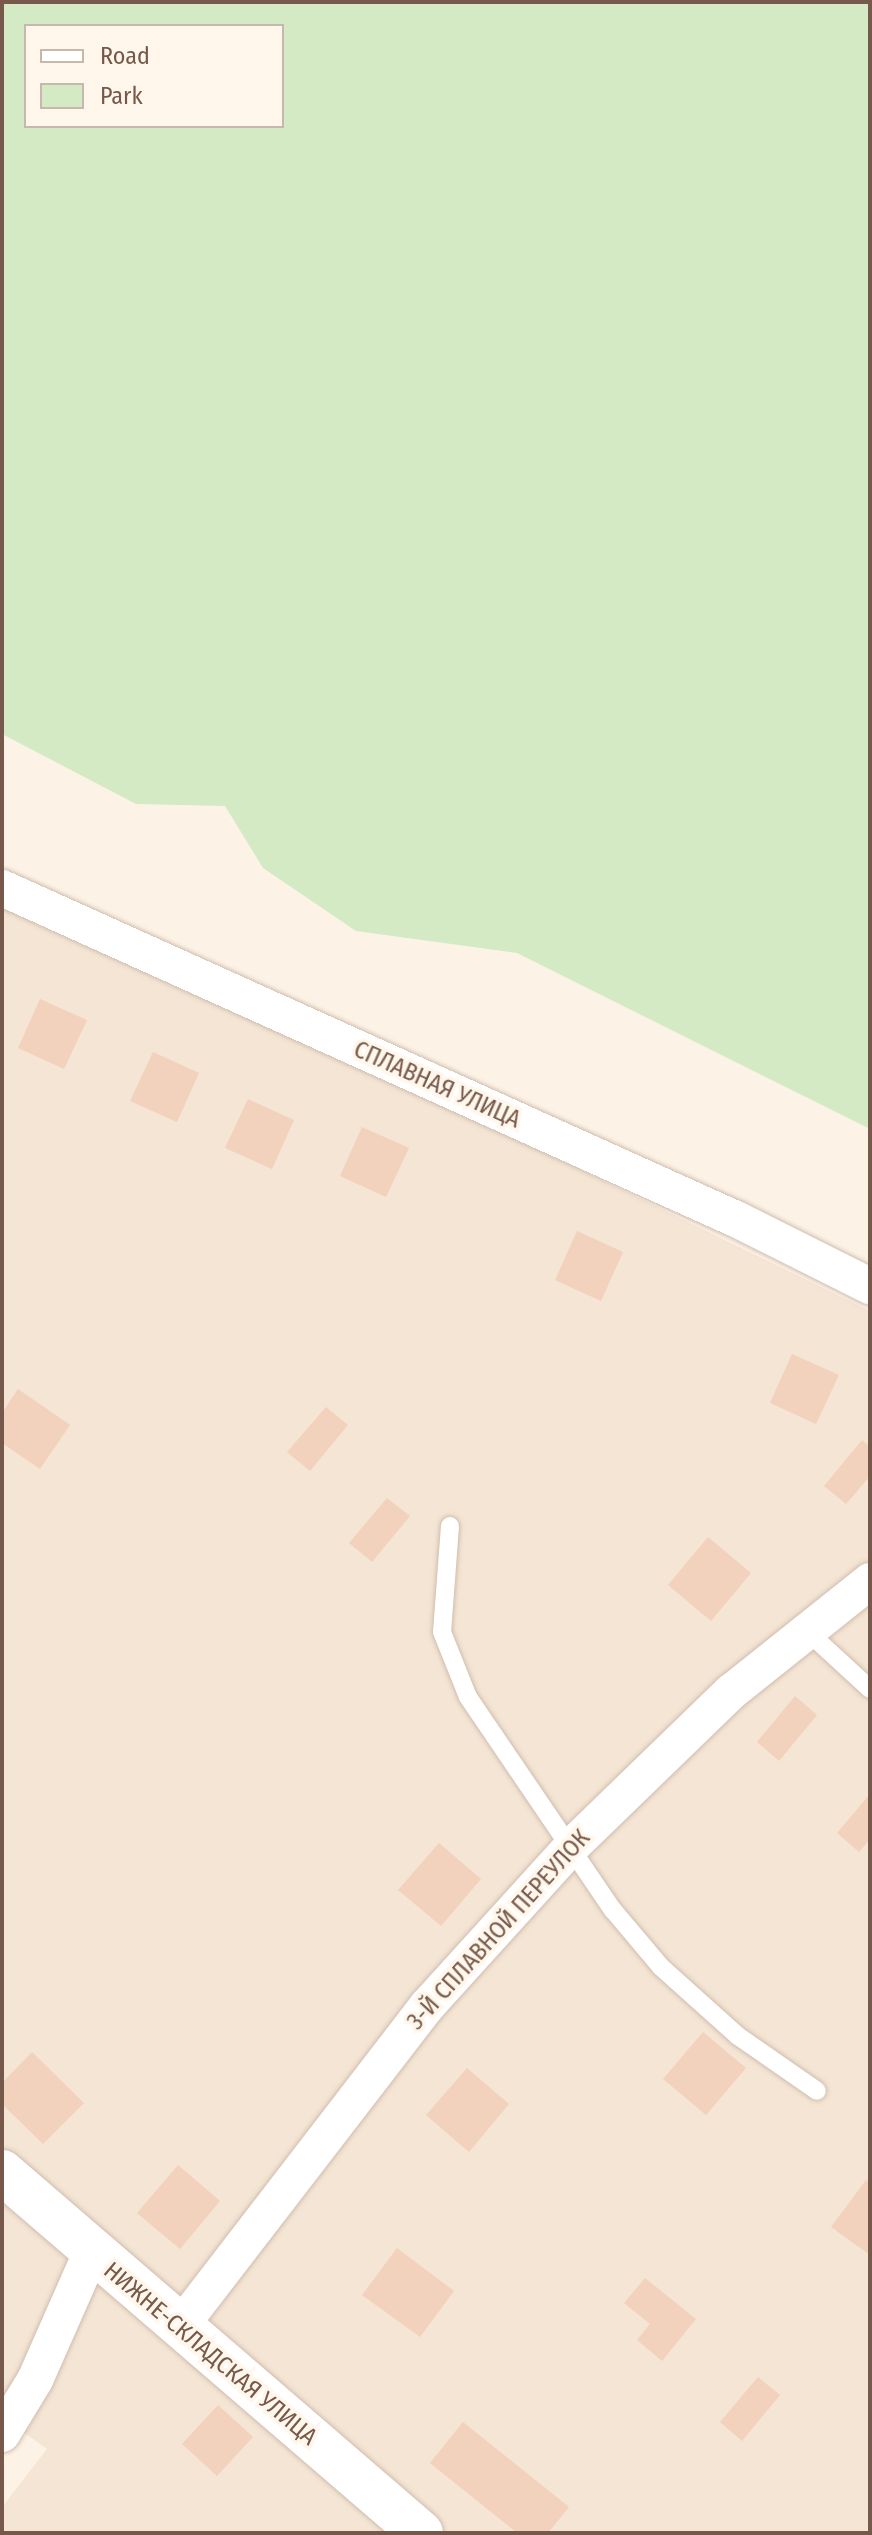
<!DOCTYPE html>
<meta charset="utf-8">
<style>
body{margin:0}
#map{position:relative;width:872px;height:2535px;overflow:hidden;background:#fcf3e6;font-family:"Fira Sans Condensed",sans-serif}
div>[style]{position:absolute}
.residential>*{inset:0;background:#f4e5d4}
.green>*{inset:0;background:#d4eac4}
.building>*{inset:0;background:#f2d1bd}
.roads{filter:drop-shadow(0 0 2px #d0bdae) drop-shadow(0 0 2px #d0bdae)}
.lane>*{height:18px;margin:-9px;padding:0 9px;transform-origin:9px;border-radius:9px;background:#fff}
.street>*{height:36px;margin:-18px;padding:0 18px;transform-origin:18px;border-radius:18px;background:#fff}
.secondary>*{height:44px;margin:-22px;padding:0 22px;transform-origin:22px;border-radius:22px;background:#fff}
span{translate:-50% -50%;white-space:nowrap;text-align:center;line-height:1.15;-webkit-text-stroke:7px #fff7ec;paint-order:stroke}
.street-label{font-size:24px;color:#76594a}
.frame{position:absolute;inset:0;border:4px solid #76594a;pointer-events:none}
.legend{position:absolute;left:24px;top:24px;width:260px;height:104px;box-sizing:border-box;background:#fff7ec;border:2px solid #c8b8ab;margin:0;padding:10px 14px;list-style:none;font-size:24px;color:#76594a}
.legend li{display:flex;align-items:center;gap:16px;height:40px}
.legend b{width:40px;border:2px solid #c8b8ab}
</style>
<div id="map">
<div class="residential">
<i style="clip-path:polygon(2px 887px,870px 1311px,870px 2533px,2px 2533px,2px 2507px,47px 2449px,2px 2417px)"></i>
</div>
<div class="green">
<i style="clip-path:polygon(evenodd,2px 2px,870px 2px,870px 1129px,517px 953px,356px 931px,263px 868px,225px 806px,136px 804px,2px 734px,2px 2px,26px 26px,282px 26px,282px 126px,26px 126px,26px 26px)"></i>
</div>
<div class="building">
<i style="clip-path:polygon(40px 999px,87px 1020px,64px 1069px,18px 1048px)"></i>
<i style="clip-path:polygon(153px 1052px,199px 1073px,177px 1122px,130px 1101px)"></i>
<i style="clip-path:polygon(248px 1099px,294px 1120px,272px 1169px,225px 1148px)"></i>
<i style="clip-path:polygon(362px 1127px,409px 1148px,386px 1197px,340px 1176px)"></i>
<i style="clip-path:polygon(577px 1231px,623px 1252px,601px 1301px,555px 1280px)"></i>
<i style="clip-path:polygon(792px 1354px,839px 1375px,816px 1424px,770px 1403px)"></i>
<i style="clip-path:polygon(18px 1389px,70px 1425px,40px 1469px,2px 1443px,2px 1413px)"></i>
<i style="clip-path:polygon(326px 1407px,348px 1425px,310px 1471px,287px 1452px)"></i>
<i style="clip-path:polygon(862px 1440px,870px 1447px,870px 1476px,846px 1504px,824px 1486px)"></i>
<i style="clip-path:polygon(387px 1498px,410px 1516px,372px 1562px,349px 1543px)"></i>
<i style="clip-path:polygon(708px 1537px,751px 1573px,711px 1621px,668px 1585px)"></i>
<i style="clip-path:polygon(795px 1696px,817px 1715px,779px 1761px,757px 1742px)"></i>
<i style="clip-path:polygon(870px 1794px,870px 1839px,859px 1852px,837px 1833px)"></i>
<i style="clip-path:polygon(439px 1843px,481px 1879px,441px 1926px,398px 1890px)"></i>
<i style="clip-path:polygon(703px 2032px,746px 2068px,706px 2115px,663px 2079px)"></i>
<i style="clip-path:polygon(32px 2052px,84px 2103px,43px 2144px,2px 2104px,2px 2083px)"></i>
<i style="clip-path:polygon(467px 2068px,509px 2104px,469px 2152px,426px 2115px)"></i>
<i style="clip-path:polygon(178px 2165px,220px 2201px,180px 2249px,137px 2213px)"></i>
<i style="clip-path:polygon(866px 2180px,870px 2183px,870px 2255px,831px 2227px)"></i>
<i style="clip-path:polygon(397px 2248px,454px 2291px,420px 2337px,362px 2295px)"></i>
<i style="clip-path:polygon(645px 2278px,696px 2319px,662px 2361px,637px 2340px,650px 2324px,624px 2303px)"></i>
<i style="clip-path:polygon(758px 2377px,780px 2395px,742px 2441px,720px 2422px)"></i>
<i style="clip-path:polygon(218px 2405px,253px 2437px,217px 2476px,182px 2444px)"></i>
<i style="clip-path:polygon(463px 2422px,569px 2507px,548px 2533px,517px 2533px,430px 2463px)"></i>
</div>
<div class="roads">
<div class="lane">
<i style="left:450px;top:1526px;width:106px;rotate:94.3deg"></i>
<i style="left:442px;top:1632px;width:70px;rotate:68.2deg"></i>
<i style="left:468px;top:1697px;width:258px;rotate:55.8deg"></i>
<i style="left:613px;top:1910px;width:75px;rotate:49.9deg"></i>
<i style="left:661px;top:1967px;width:103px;rotate:41.9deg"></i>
<i style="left:738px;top:2036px;width:96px;rotate:34.8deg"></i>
<i style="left:808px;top:1632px;width:84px;rotate:42.6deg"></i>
</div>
<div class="street">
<i style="left:2px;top:888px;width:807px;rotate:24.28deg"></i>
<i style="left:738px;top:1220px;width:148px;rotate:26.6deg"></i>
<i style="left:179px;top:2328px;width:406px;rotate:-52.4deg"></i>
<i style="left:427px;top:2006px;width:215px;rotate:-47.8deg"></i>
<i style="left:571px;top:1847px;width:223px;rotate:-44.1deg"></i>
<i style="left:731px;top:1692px;width:178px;rotate:-38.6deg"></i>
<i style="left:2px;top:2434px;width:63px;rotate:-58.6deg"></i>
<i style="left:35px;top:2380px;width:139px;rotate:-66.2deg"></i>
</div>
<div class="secondary">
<i style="left:2px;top:2172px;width:553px;rotate:40.75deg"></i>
</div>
</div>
<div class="street-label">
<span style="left:437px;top:1085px;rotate:24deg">СПЛАВНАЯ УЛИЦА</span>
<span style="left:499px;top:1930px;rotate:-48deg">3-Й СПЛАВНОЙ ПЕРЕУЛОК</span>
<span style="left:210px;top:2354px;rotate:40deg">НИЖНЕ-СКЛАДСКАЯ УЛИЦА</span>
</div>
<div class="frame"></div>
<ul class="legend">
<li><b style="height:10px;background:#fff"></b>Road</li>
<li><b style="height:22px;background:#d4eac4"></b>Park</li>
</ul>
</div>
